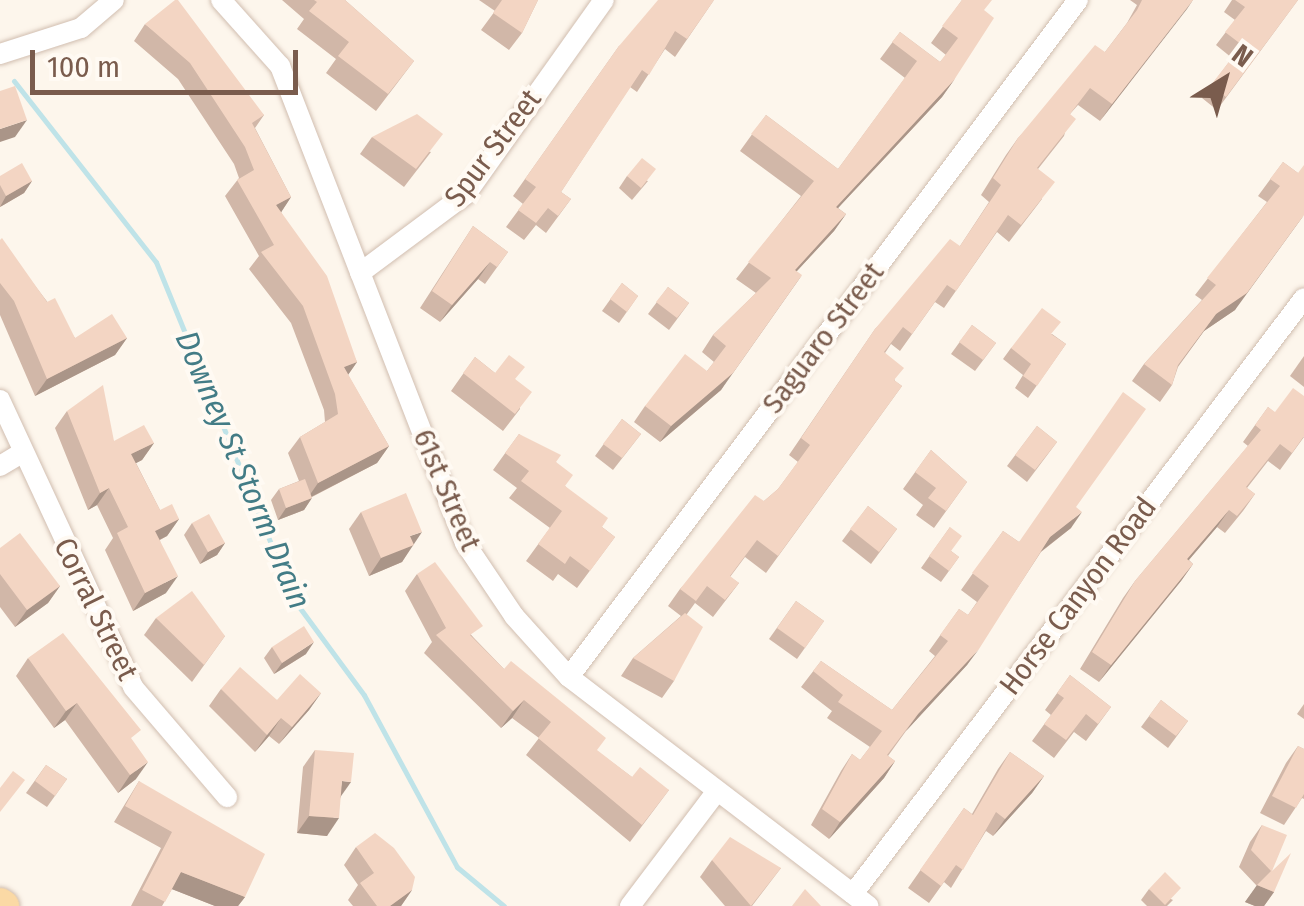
<!DOCTYPE html>
<style>
body{margin:0}
#map{position:relative;width:1304px;height:906px;overflow:hidden;background:#fdf6ec;font-family:"Fira Sans Condensed",sans-serif}
div>[style]{position:absolute}
.stream>*{height:5px;margin:-2.5px;padding:0 2.5px;transform-origin:2.5px;border-radius:2.5px;background:#bfe3e8}
.roads{filter:drop-shadow(0 0 2px #d1beb0) drop-shadow(0 0 2px #d1beb0)}
.street>*{height:20px;margin:-10px;padding:0 10px;transform-origin:10px;border-radius:10px;background:#fff}
.primary>*{height:32px;margin:-16px;padding:0 16px;transform-origin:16px;border-radius:16px;background:#fbd9a5}
.wall>*{inset:0;background:#d1b7a8}
.shaded-wall>*{inset:0;background:#aa9588}
.building>*{inset:0;background:#f3d5c3}
span{translate:-50% -50%;white-space:nowrap;text-align:center;line-height:1.15;-webkit-text-stroke:8px #fffaf3;paint-order:stroke}
.street-label{font-size:30px;color:#7a5c4d}
.water-label{font-size:32px;color:#437c86;font-style:italic}
.north{position:absolute;left:1174px;top:30px;width:100px;height:100px;-webkit-text-stroke:8px #fffaf3;paint-order:stroke;rotate:37deg;font-size:28px;font-weight:700;line-height:40px;text-align:center;color:#7a5c4d}
.north::after{content:'';display:block;margin:auto;width:35px;height:45px;background:#7a5c4d;clip-path:polygon(50% 0,100% 100%,50% 72%,0 100%)}
.scale{position:absolute;left:30px;top:50px;width:268px;height:45px;box-sizing:border-box;border:5px solid #7a5c4d;border-top:0;padding-left:12px;font-size:30px;line-height:35px;white-space:nowrap;color:#7a5c4d;-webkit-text-stroke:8px #fffaf3;paint-order:stroke}
</style>
<div id="map">
<div class="stream">
<i style="left:14px;top:81px;width:230px;rotate:51.9deg"></i>
<i style="left:156px;top:262px;width:365px;rotate:67.8deg"></i>
<i style="left:294px;top:600px;width:118px;rotate:53.6deg"></i>
<i style="left:364px;top:695px;width:196px;rotate:61.6deg"></i>
<i style="left:457px;top:867px;width:61px;rotate:39.7deg"></i>
</div>
<div class="roads">
<div class="street">
<i style="left:221px;top:0;width:89px;rotate:48.2deg"></i>
<i style="left:280px;top:66px;width:512px;rotate:68.8deg"></i>
<i style="left:465px;top:543px;width:88px;rotate:56.1deg"></i>
<i style="left:514px;top:616px;width:82px;rotate:48deg"></i>
<i style="left:569px;top:677px;width:377px;rotate:37.4deg"></i>
<i style="left:0;top:54px;width:85px;rotate:-17.8deg"></i>
<i style="left:81px;top:28px;width:43px;rotate:-40.3deg"></i>
<i style="left:360px;top:273px;width:132px;rotate:-36.7deg"></i>
<i style="left:466px;top:194px;width:238px;rotate:-54.6deg"></i>
<i style="left:0;top:400px;width:316px;rotate:65.1deg"></i>
<i style="left:133px;top:687px;width:145px;rotate:49.5deg"></i>
<i style="left:0;top:466px;width:27px;rotate:-31deg"></i>
<i style="left:569px;top:677px;width:847px;rotate:-53.06deg"></i>
<i style="left:853px;top:894px;width:747px;rotate:-52.88deg"></i>
<i style="left:630px;top:906px;width:144px;rotate:-52.9deg"></i>
</div>
<div class="primary">
<i style="left:0;top:904px;width:4px;rotate:34deg"></i>
</div>
</div>
<div class="wall">
<i style="clip-path:polygon(282px 0,345px 0,414px 61px,376px 111px,326px 73px,336px 59px,297px 29px,304px 19px)"></i>
<i style="clip-path:polygon(479px 0,538px 0,522px 33px,509px 50px,481px 30px,495px 11px)"></i>
<i style="clip-path:polygon(714px 0,675px 57px,665px 49px,637px 92px,630px 87px,561px 192px,571px 199px,546px 233px,536px 225px,524px 240px,506px 227px,523px 204px,513px 196px,619px 46px)"></i>
<i style="clip-path:polygon(962px 0,984px 11px,954px 80px,942px 97px,838px 208px,846px 214px,834px 231px,797px 271px,721px 390px,660px 442px,634px 422px,645px 406px,707px 371px,714px 362px,702px 352px,713px 335px,756px 293px,736px 279px,801px 196px,740px 151px,766px 115px,838px 169px,905px 78px,880px 59px,900px 32px,940px 62px,946px 55px,931px 43px)"></i>
<i style="clip-path:polygon(1130px 0,1193px 0,1100px 121px,1078px 105px,1070px 114px,1064px 136px,1038px 169px,1042px 199px,1009px 242px,997px 232px,944px 308px,935px 302px,900px 351px,891px 344px,885px 353px,895px 381px,902px 386px,766px 573px,745px 557px,730px 577px,739px 583px,713px 617px,695px 603px,687px 614px,674px 681px,662px 698px,621px 676px,633px 658px,681px 616px,668px 606px,680px 589px,764px 501px,778px 489px,798px 462px,789px 455px,875px 329px,960px 246px,989px 202px,981px 195px,1006px 155px,1018px 138px,1105px 52px,1127px 23px,1137px 5px)"></i>
<i style="clip-path:polygon(1232px 0,1298px 0,1217px 110px,1202px 98px,1232px 58px,1216px 45px,1235px 20px,1224px 12px)"></i>
<i style="clip-path:polygon(145px 24px,264px 115px,255px 128px,291px 197px,281px 212px,357px 362px,348px 375px,389px 446px,377px 463px,312px 497px,304px 510px,278px 520px,271px 500px,279px 489px,299px 481px,288px 453px,300px 437px,325px 422px,324px 410px,291px 323px,249px 269px,259px 256px,225px 196px,239px 178px,234px 164px,178px 79px,134px 41px)"></i>
<i style="clip-path:polygon(372px 137px,431px 152px,404px 187px,360px 154px)"></i>
<i style="clip-path:polygon(1283px 162px,1298px 173px,1235px 310px,1204px 331px,1178px 367px,1172px 385px,1160px 402px,1132px 381px,1144px 364px,1202px 300px,1195px 295px,1267px 202px,1258px 196px)"></i>
<i style="clip-path:polygon(0 176px,32px 181px,24px 193px,0 207px)"></i>
<i style="clip-path:polygon(627px 176px,648px 181px,632px 200px,619px 188px)"></i>
<i style="clip-path:polygon(473px 226px,508px 252px,485px 284px,478px 279px,440px 322px,420px 308px)"></i>
<i style="clip-path:polygon(0 240px,75px 338px,127px 338px,115px 355px,35px 396px,0 315px)"></i>
<i style="clip-path:polygon(622px 283px,638px 296px,619px 323px,602px 311px)"></i>
<i style="clip-path:polygon(668px 287px,689px 303px,669px 330px,648px 314px)"></i>
<i style="clip-path:polygon(972px 325px,996px 343px,975px 371px,951px 354px)"></i>
<i style="clip-path:polygon(1052px 334px,1066px 344px,1028px 398px,1015px 388px,1023px 375px,1003px 359px,1011px 348px)"></i>
<i style="clip-path:polygon(1304px 356px,1304px 387px,1290px 376px)"></i>
<i style="clip-path:polygon(475px 357px,495px 373px,516px 380px,520px 409px,503px 431px,451px 391px)"></i>
<i style="clip-path:polygon(1268px 407px,1304px 437px,1280px 470px,1268px 461px,1247px 488px,1255px 494px,1243px 511px,1225px 533px,1217px 527px,1189px 560px,1193px 564px,1181px 581px,1099px 682px,1080px 669px,1123px 598px,1135px 581px,1248px 446px,1243px 442px)"></i>
<i style="clip-path:polygon(67px 411px,114px 441px,154px 443px,142px 460px,136px 463px,160px 510px,179px 519px,167px 536px,160px 540px,166px 593px,133px 611px,105px 550px,113px 538px,97px 505px,88px 510px,55px 428px)"></i>
<i style="clip-path:polygon(622px 419px,641px 434px,613px 470px,595px 456px)"></i>
<i style="clip-path:polygon(1037px 426px,1057px 442px,1027px 482px,1007px 466px)"></i>
<i style="clip-path:polygon(519px 434px,556px 462px,565px 486px,602px 527px,615px 537px,577px 588px,558px 574px,553px 581px,526px 561px,550px 528px,509px 498px,517px 488px,493px 470px)"></i>
<i style="clip-path:polygon(931px 450px,967px 482px,934px 528px,916px 515px,923px 505px,903px 489px)"></i>
<i style="clip-path:polygon(868px 506px,897px 529px,871px 564px,842px 541px)"></i>
<i style="clip-path:polygon(1076px 507px,1071px 528px,1041px 552px,967px 665px,906px 731px,888px 756px,895px 761px,884px 778px,829px 839px,811px 825px,841px 771px,852px 754px,860px 760px,870px 747px,827px 718px,832px 711px,801px 687px,821px 661px,892px 710px,935px 656px,929px 651px,959px 609px,968px 615px,977px 602px,961px 590px,1003px 531px,1019px 542px)"></i>
<i style="clip-path:polygon(361px 512px,413px 544px,402px 562px,369px 576px,349px 529px)"></i>
<i style="clip-path:polygon(192px 523px,225px 543px,217px 555px,200px 564px,184px 535px)"></i>
<i style="clip-path:polygon(950px 527px,951px 551px,959px 557px,941px 582px,921px 568px)"></i>
<i style="clip-path:polygon(0 548px,60px 586px,48px 603px,15px 627px,0 607px)"></i>
<i style="clip-path:polygon(417px 574px,474px 638px,504px 669px,597px 751px,632px 777px,669px 790px,630px 842px,526px 755px,539px 738px,512px 718px,501px 728px,424px 653px,432px 642px,405px 591px)"></i>
<i style="clip-path:polygon(796px 601px,824px 621px,797px 659px,769px 639px)"></i>
<i style="clip-path:polygon(156px 618px,225px 636px,192px 682px,144px 635px)"></i>
<i style="clip-path:polygon(272px 647px,306px 654px,274px 674px,264px 658px)"></i>
<i style="clip-path:polygon(28px 658px,133px 742px,136px 779px,118px 793px,65px 720px,54px 728px,16px 676px)"></i>
<i style="clip-path:polygon(1070px 675px,1111px 707px,1086px 741px,1074px 732px,1054px 758px,1032px 741px,1051px 715px,1045px 710px)"></i>
<i style="clip-path:polygon(221px 689px,277px 700px,321px 693px,309px 710px,279px 744px,269px 736px,255px 752px,209px 706px)"></i>
<i style="clip-path:polygon(1161px 700px,1188px 721px,1168px 748px,1141px 727px)"></i>
<i style="clip-path:polygon(1304px 704px,1304px 719px,1297px 714px)"></i>
<i style="clip-path:polygon(1298px 746px,1304px 749px,1304px 799px,1302px 798px,1284px 825px,1260px 813px,1286px 763px)"></i>
<i style="clip-path:polygon(315px 750px,341px 796px,327px 836px,297px 833px,303px 767px)"></i>
<i style="clip-path:polygon(1010px 752px,1044px 776px,1032px 793px,993px 836px,986px 831px,951px 888px,944px 882px,929px 903px,908px 888px,964px 808px,972px 814px,998px 769px)"></i>
<i style="clip-path:polygon(46px 765px,67px 779px,47px 807px,26px 793px)"></i>
<i style="clip-path:polygon(139px 781px,245px 897px,238px 906px,215px 906px,172px 889px,162px 906px,131px 906px,161px 848px,114px 822px)"></i>
<i style="clip-path:polygon(1262px 825px,1272px 871px,1274px 892px,1264px 906px,1255px 906px,1245px 902px,1257px 886px,1239px 867px,1250px 842px)"></i>
<i style="clip-path:polygon(356px 847px,412px 890px,401px 906px,353px 906px,348px 900px,358px 885px,344px 865px)"></i>
<i style="clip-path:polygon(712px 860px,781px 868px,752px 906px,725px 906px,700px 877px)"></i>
<i style="clip-path:polygon(1149px 889px,1173px 900px,1167px 906px,1147px 906px,1141px 900px)"></i>
</div>
<div class="shaded-wall">
<i style="clip-path:polygon(1193px 0,1187px 9px,1100px 121px,1112px 104px)"></i>
<i style="clip-path:polygon(954px 80px,942px 97px,824px 223px,836px 207px)"></i>
<i style="clip-path:polygon(27px 120px,15px 137px,0 142px,0 129px)"></i>
<i style="clip-path:polygon(32px 181px,24px 193px,0 207px,6px 196px)"></i>
<i style="clip-path:polygon(291px 197px,280px 214px,276px 205px)"></i>
<i style="clip-path:polygon(846px 214px,834px 231px,783px 286px,795px 270px)"></i>
<i style="clip-path:polygon(1304px 215px,1235px 310px,1204px 331px,1166px 382px,1216px 314px)"></i>
<i style="clip-path:polygon(490px 262px,478px 279px,440px 322px,452px 305px)"></i>
<i style="clip-path:polygon(802px 275px,721px 390px,660px 442px,671px 426px)"></i>
<i style="clip-path:polygon(127px 338px,115px 355px,35px 396px,47px 379px)"></i>
<i style="clip-path:polygon(357px 362px,345px 379px,344px 367px)"></i>
<i style="clip-path:polygon(154px 443px,142px 460px,119px 472px,131px 454px)"></i>
<i style="clip-path:polygon(389px 446px,377px 463px,307px 499px,318px 483px)"></i>
<i style="clip-path:polygon(109px 488px,97px 505px,88px 510px,100px 493px)"></i>
<i style="clip-path:polygon(312px 498px,304px 510px,278px 520px,286px 508px)"></i>
<i style="clip-path:polygon(1229px 510px,1217px 527px,1175px 576px,1187px 559px)"></i>
<i style="clip-path:polygon(1082px 512px,1071px 528px,1039px 553px,1050px 537px)"></i>
<i style="clip-path:polygon(179px 519px,167px 536px,143px 548px,155px 531px)"></i>
<i style="clip-path:polygon(422px 532px,402px 562px,369px 576px,381px 558px,410px 536px)"></i>
<i style="clip-path:polygon(225px 543px,217px 555px,200px 564px,208px 552px)"></i>
<i style="clip-path:polygon(1193px 564px,1181px 581px,1099px 682px,1111px 665px)"></i>
<i style="clip-path:polygon(178px 576px,166px 593px,133px 611px,145px 593px)"></i>
<i style="clip-path:polygon(60px 586px,48px 603px,15px 627px,27px 610px)"></i>
<i style="clip-path:polygon(314px 642px,306px 654px,274px 674px,282px 663px)"></i>
<i style="clip-path:polygon(979px 649px,967px 665px,906px 731px,918px 714px)"></i>
<i style="clip-path:polygon(321px 693px,309px 710px,279px 744px,292px 727px)"></i>
<i style="clip-path:polygon(524px 700px,512px 718px,501px 728px,513px 711px)"></i>
<i style="clip-path:polygon(77px 703px,65px 720px,54px 728px,66px 711px)"></i>
<i style="clip-path:polygon(281px 718px,269px 736px,255px 752px,267px 735px)"></i>
<i style="clip-path:polygon(895px 761px,884px 778px,829px 839px,840px 822px)"></i>
<i style="clip-path:polygon(148px 762px,136px 779px,118px 793px,130px 775px)"></i>
<i style="clip-path:polygon(1044px 776px,1032px 793px,993px 836px,1005px 819px)"></i>
<i style="clip-path:polygon(342px 781px,351px 782px,339px 799px)"></i>
<i style="clip-path:polygon(309px 816px,339px 818px,327px 836px,297px 833px)"></i>
<i style="clip-path:polygon(181px 872px,245px 897px,238px 906px,215px 906px,169px 888px)"></i>
<i style="clip-path:polygon(1257px 885px,1274px 892px,1264px 906px,1255px 906px,1245px 902px)"></i>
<i style="clip-path:polygon(412px 890px,401px 906px,390px 906px)"></i>
</div>
<div class="building">
<i style="clip-path:polygon(175px 0,178px 0,264px 115px,252px 123px,291px 197px,276px 205px,327px 276px,357px 362px,344px 367px,389px 446px,318px 483px,300px 437px,338px 414px,335px 394px,303px 306px,261px 252px,274px 245px,237px 180px,254px 170px,245px 147px,190px 63px,145px 24px)"></i>
<i style="clip-path:polygon(314px 0,345px 0,414px 61px,388px 94px,338px 56px,349px 42px,309px 11px,317px 2px)"></i>
<i style="clip-path:polygon(502px 0,538px 0,522px 33px,493px 13px)"></i>
<i style="clip-path:polygon(658px 0,714px 0,687px 39px,675px 31px,649px 75px,642px 70px,561px 192px,571px 199px,558px 216px,548px 208px,536px 223px,518px 210px,536px 187px,525px 179px,619px 46px)"></i>
<i style="clip-path:polygon(962px 0,992px 0,984px 10px,994px 18px,954px 80px,836px 207px,846px 214px,795px 270px,802px 275px,733px 373px,671px 426px,645px 406px,685px 354px,707px 371px,726px 346px,713px 335px,771px 278px,748px 262px,814px 181px,751px 134px,766px 115px,838px 169px,917px 61px,892px 42px,900px 32px,940px 62px,958px 38px,942px 26px)"></i>
<i style="clip-path:polygon(1142px 0,1193px 0,1112px 104px,1090px 88px,1070px 114px,1076px 119px,1037px 168px,1055px 182px,1021px 225px,1008px 215px,956px 291px,947px 285px,912px 334px,903px 327px,884px 352px,904px 368px,894px 380px,902px 386px,778px 556px,757px 540px,730px 576px,739px 583px,725px 600px,707px 586px,696px 601px,680px 589px,755px 495px,764px 501px,778px 489px,810px 445px,801px 438px,875px 329px,950px 239px,960px 246px,1001px 185px,993px 178px,1018px 138px,1095px 45px,1105px 52px,1137px 10px)"></i>
<i style="clip-path:polygon(1235px 0,1298px 0,1226px 97px,1211px 85px,1242px 45px,1225px 32px,1245px 7px)"></i>
<i style="clip-path:polygon(15px 86px,27px 120px,0 129px,0 91px)"></i>
<i style="clip-path:polygon(417px 114px,443px 134px,416px 169px,372px 137px)"></i>
<i style="clip-path:polygon(642px 158px,656px 169px,641px 188px,627px 176px)"></i>
<i style="clip-path:polygon(1283px 162px,1298px 173px,1304px 165px,1304px 215px,1247px 293px,1216px 314px,1178px 365px,1172px 385px,1144px 364px,1216px 285px,1207px 278px,1280px 186px,1270px 179px)"></i>
<i style="clip-path:polygon(22px 163px,32px 181px,6px 196px,0 185px,0 176px)"></i>
<i style="clip-path:polygon(473px 226px,508px 252px,497px 267px,490px 262px,452px 305px,432px 291px)"></i>
<i style="clip-path:polygon(2px 238px,47px 302px,55px 298px,75px 338px,112px 314px,127px 338px,47px 379px,14px 301px,0 283px,0 240px)"></i>
<i style="clip-path:polygon(622px 283px,638px 296px,627px 312px,610px 299px)"></i>
<i style="clip-path:polygon(668px 287px,689px 303px,677px 318px,656px 302px)"></i>
<i style="clip-path:polygon(1042px 308px,1061px 322px,1051px 334px,1066px 344px,1037px 386px,1023px 376px,1031px 364px,1011px 348px)"></i>
<i style="clip-path:polygon(972px 325px,996px 343px,983px 360px,959px 342px)"></i>
<i style="clip-path:polygon(509px 355px,525px 367px,515px 379px,532px 392px,515px 414px,463px 373px,475px 357px,495px 373px)"></i>
<i style="clip-path:polygon(103px 385px,114px 441px,144px 425px,154px 443px,131px 454px,160px 510px,172px 504px,179px 519px,155px 531px,178px 576px,145px 593px,117px 533px,128px 527px,109px 488px,100px 493px,67px 411px)"></i>
<i style="clip-path:polygon(1293px 388px,1304px 396px,1304px 436px,1292px 453px,1280px 444px,1246px 487px,1255px 494px,1237px 516px,1229px 510px,1187px 559px,1193px 564px,1111px 665px,1092px 652px,1135px 581px,1261px 430px,1255px 425px,1268px 407px,1275px 412px)"></i>
<i style="clip-path:polygon(1123px 392px,1146px 409px,1076px 507px,1082px 512px,1050px 537px,979px 649px,918px 714px,887px 755px,895px 761px,840px 822px,822px 809px,852px 754px,860px 760px,882px 731px,838px 702px,843px 695px,813px 671px,821px 661px,892px 710px,948px 641px,940px 635px,959px 609px,968px 615px,989px 586px,972px 573px,1003px 531px,1019px 542px)"></i>
<i style="clip-path:polygon(622px 419px,641px 434px,622px 458px,603px 444px)"></i>
<i style="clip-path:polygon(1037px 426px,1057px 442px,1035px 470px,1015px 455px)"></i>
<i style="clip-path:polygon(519px 434px,561px 455px,556px 462px,573px 475px,565px 486px,608px 518px,602px 527px,615px 537px,590px 571px,570px 556px,565px 564px,538px 544px,562px 511px,521px 481px,529px 471px,505px 453px)"></i>
<i style="clip-path:polygon(931px 450px,967px 482px,946px 511px,928px 498px,936px 488px,915px 472px)"></i>
<i style="clip-path:polygon(305px 479px,312px 498px,286px 508px,279px 489px)"></i>
<i style="clip-path:polygon(406px 493px,422px 532px,410px 536px,414px 545px,381px 558px,361px 512px)"></i>
<i style="clip-path:polygon(868px 506px,897px 529px,879px 552px,850px 529px)"></i>
<i style="clip-path:polygon(209px 514px,225px 543px,208px 552px,192px 523px)"></i>
<i style="clip-path:polygon(950px 527px,962px 536px,951px 551px,959px 557px,949px 571px,929px 556px)"></i>
<i style="clip-path:polygon(20px 533px,60px 586px,27px 610px,0 574px,0 548px)"></i>
<i style="clip-path:polygon(435px 562px,483px 626px,470px 635px,504px 669px,511px 661px,606px 738px,597px 750px,632px 777px,640px 767px,669px 790px,642px 825px,538px 738px,551px 722px,524px 700px,513px 711px,436px 635px,446px 628px,417px 574px)"></i>
<i style="clip-path:polygon(192px 591px,225px 636px,204px 665px,156px 618px)"></i>
<i style="clip-path:polygon(796px 601px,824px 621px,805px 648px,777px 628px)"></i>
<i style="clip-path:polygon(685px 613px,703px 627px,674px 681px,633px 658px)"></i>
<i style="clip-path:polygon(304px 626px,314px 642px,282px 663px,272px 647px)"></i>
<i style="clip-path:polygon(63px 633px,141px 730px,131px 738px,148px 762px,130px 775px,77px 703px,66px 711px,28px 658px)"></i>
<i style="clip-path:polygon(240px 667px,277px 700px,300px 674px,321px 693px,292px 727px,281px 718px,267px 735px,221px 689px)"></i>
<i style="clip-path:polygon(1070px 675px,1111px 707px,1098px 724px,1086px 714px,1066px 740px,1044px 724px,1064px 698px,1057px 693px)"></i>
<i style="clip-path:polygon(1161px 700px,1188px 721px,1176px 736px,1149px 716px)"></i>
<i style="clip-path:polygon(1298px 746px,1304px 749px,1304px 794px,1296px 808px,1272px 796px)"></i>
<i style="clip-path:polygon(315px 750px,354px 753px,351px 782px,342px 781px,339px 818px,309px 816px)"></i>
<i style="clip-path:polygon(1010px 752px,1044px 776px,1005px 819px,996px 812px,963px 870px,956px 865px,941px 886px,920px 870px,964px 808px,973px 815px)"></i>
<i style="clip-path:polygon(46px 765px,67px 779px,55px 796px,35px 781px)"></i>
<i style="clip-path:polygon(13px 771px,25px 780px,0 812px,0 788px)"></i>
<i style="clip-path:polygon(139px 781px,265px 854px,245px 897px,181px 872px,165px 902px,142px 890px,172px 832px,125px 806px)"></i>
<i style="clip-path:polygon(1262px 825px,1287px 835px,1272px 871px,1291px 853px,1274px 892px,1257px 885px,1271px 871px,1251px 850px)"></i>
<i style="clip-path:polygon(375px 833px,394px 848px,415px 877px,412px 890px,390px 906px,377px 906px,360px 883px,374px 873px,356px 847px)"></i>
<i style="clip-path:polygon(730px 837px,781px 868px,751px 906px,712px 860px)"></i>
<i style="clip-path:polygon(1165px 872px,1181px 888px,1165px 905px,1149px 889px)"></i>
<i style="clip-path:polygon(805px 889px,821px 906px,792px 906px)"></i>
</div>
<div class="street-label">
<span style="left:493px;top:148px;rotate:-53deg">Spur Street</span>
<span style="left:823px;top:338px;rotate:-53deg">Saguaro Street</span>
<span style="left:447px;top:490px;rotate:67deg">61st Street</span>
<span style="left:1078px;top:596px;rotate:-53deg">Horse Canyon Road</span>
<span style="left:96px;top:609px;rotate:64deg">Corral Street</span>
</div>
<div class="water-label">
<span style="left:243px;top:470px;rotate:67deg">Downey St Storm Drain</span>
</div>
<div class="north">N</div>
<div class="scale">100 m</div>
</div>
